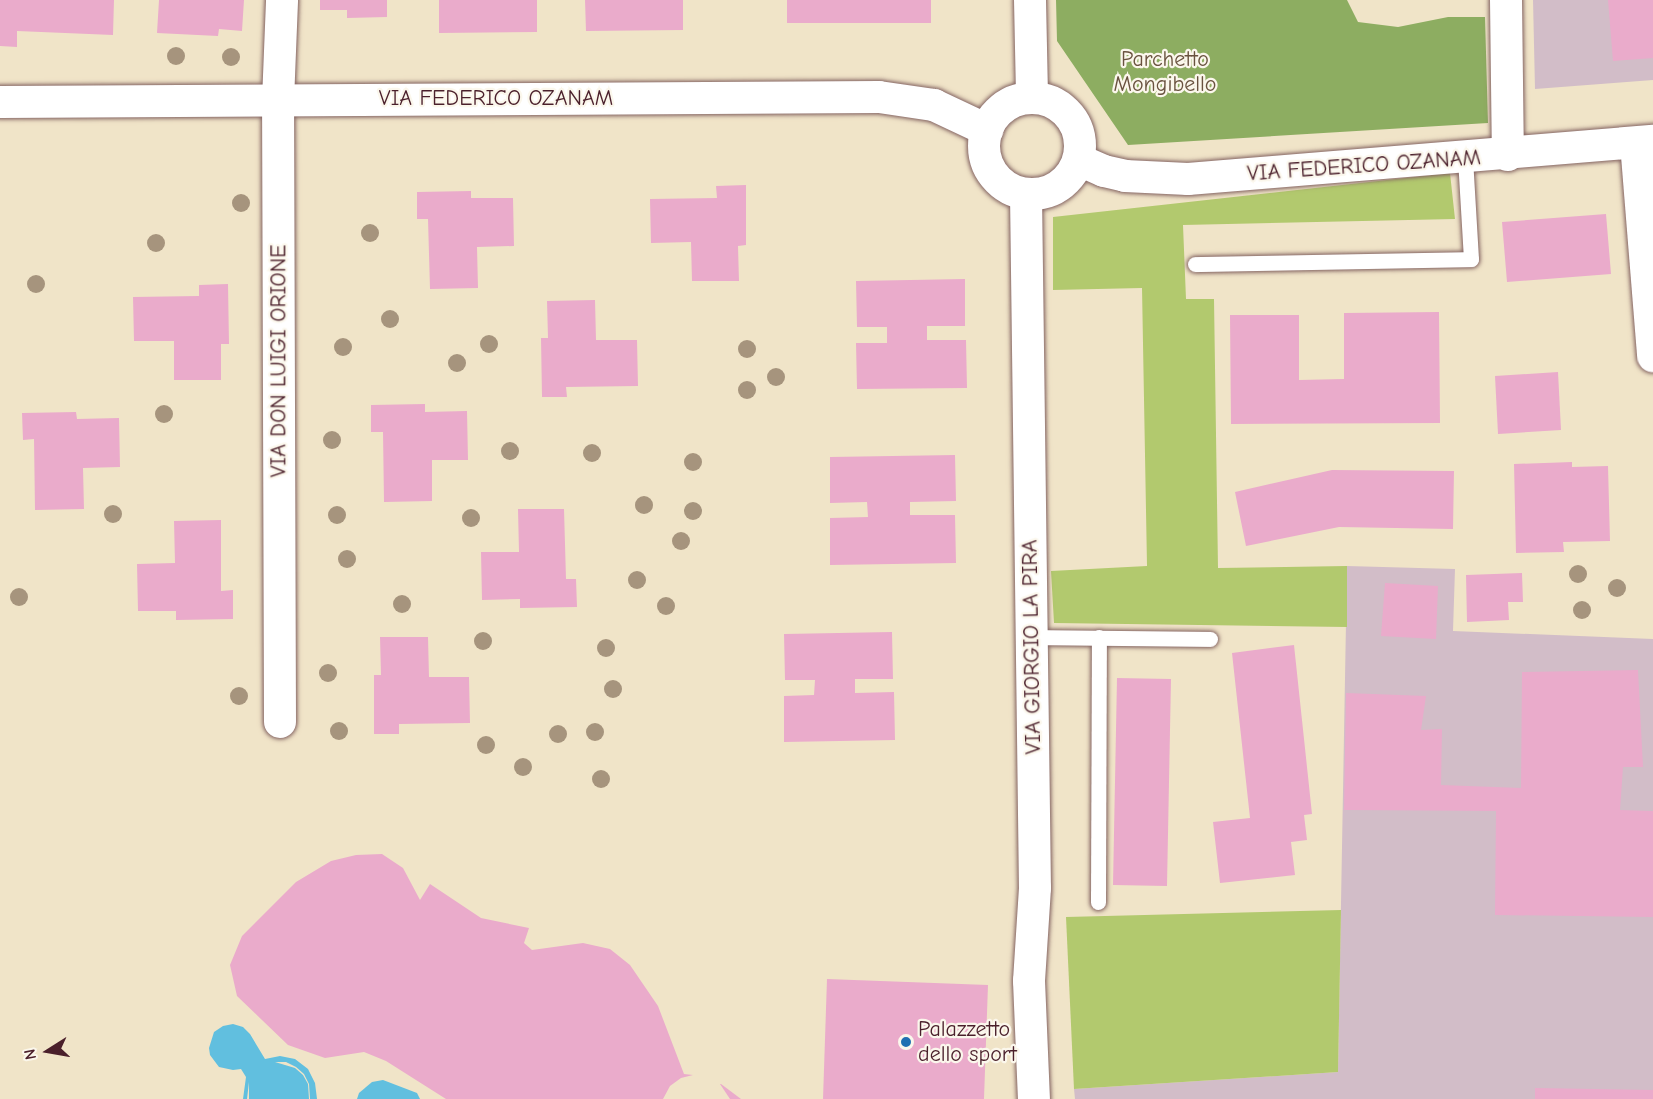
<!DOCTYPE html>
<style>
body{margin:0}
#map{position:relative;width:1653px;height:1099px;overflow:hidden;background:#f0e4c8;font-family:"Comic Neue",sans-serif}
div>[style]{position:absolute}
.industrial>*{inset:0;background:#d2bdc8}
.green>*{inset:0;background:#b2c96e}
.forest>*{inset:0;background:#8dad61}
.water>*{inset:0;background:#61bfdf}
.building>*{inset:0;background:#eaabcb}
.roads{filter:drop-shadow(0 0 2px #846462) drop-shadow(0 0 2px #846462)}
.service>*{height:15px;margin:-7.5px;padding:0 7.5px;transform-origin:7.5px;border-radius:7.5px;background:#fff}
.minor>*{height:32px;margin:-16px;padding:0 16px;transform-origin:16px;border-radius:16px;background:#fff}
.minor>.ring{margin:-16px;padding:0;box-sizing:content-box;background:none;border:32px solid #fff;border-radius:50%}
.trees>*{width:18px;height:18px;margin:-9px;border-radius:50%;background:#a6947d}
.dots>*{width:16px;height:16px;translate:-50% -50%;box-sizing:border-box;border:3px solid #fbf7ec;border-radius:50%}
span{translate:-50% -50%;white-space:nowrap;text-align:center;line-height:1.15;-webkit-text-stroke:4.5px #fbf7ec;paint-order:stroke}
.park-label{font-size:22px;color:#69523f}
.street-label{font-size:22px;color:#4a1f2b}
.poi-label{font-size:22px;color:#4a1f2b}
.left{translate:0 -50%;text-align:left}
.north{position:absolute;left:18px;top:1021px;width:60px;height:60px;-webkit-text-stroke:4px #fbf7ec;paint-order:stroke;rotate:259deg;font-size:16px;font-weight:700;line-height:24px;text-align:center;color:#4a1f2b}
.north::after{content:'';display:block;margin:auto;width:21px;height:27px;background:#4a1f2b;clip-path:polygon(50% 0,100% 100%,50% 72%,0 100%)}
</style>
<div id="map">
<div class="industrial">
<i style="clip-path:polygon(1533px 0,1653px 0,1653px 80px,1535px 89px)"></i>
<i style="clip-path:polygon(1347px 566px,1455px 569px,1453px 631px,1653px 639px,1653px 1099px,1075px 1099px,1074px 1089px,1338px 1072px)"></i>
</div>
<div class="green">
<i style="clip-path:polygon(1450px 173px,1455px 219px,1183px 225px,1186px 299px,1214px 299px,1218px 568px,1347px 566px,1347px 627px,1054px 623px,1051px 571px,1147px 566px,1142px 288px,1053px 290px,1053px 217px)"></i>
<i style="clip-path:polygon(1341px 910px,1338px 1072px,1074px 1089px,1066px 917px)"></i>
</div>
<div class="forest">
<i style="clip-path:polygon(1056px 0,1347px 0,1358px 22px,1398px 27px,1448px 17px,1485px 17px,1488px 123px,1128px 145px,1057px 41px)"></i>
</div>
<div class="water">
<i style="clip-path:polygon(233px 1024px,243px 1027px,250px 1034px,265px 1059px,280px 1056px,295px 1059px,308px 1069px,315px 1083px,317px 1099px,310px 1099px,309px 1084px,304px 1074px,296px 1067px,286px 1062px,275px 1062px,295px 1068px,303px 1075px,308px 1084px,309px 1099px,249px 1099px,249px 1082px,247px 1099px,243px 1099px,246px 1077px,241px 1069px,233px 1070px,219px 1067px,210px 1055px,209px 1048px,214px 1032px,223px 1026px)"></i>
<i style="clip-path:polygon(383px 1080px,417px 1093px,420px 1099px,357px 1099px,359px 1093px,372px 1082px)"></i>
</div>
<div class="building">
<i style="clip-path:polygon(0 0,114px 0,113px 35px,17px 31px,17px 47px,0 46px)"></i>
<i style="clip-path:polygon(159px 0,244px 0,242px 31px,219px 29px,218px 36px,157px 33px)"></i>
<i style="clip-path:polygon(320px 0,387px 0,387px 17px,347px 18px,347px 10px,320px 10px)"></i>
<i style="clip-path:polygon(439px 0,537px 0,537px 32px,439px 33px)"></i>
<i style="clip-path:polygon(585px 0,683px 0,683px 30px,586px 31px)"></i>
<i style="clip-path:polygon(787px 0,931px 0,931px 23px,787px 23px)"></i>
<i style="clip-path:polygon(1608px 0,1653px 0,1653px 58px,1613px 61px)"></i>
<i style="clip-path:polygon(746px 185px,746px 245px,738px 246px,739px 281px,692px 281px,691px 242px,651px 243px,650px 199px,717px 198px,716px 186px)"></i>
<i style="clip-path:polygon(471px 191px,471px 198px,513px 198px,514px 246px,477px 247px,478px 288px,430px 289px,428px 219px,417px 219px,417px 192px)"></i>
<i style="clip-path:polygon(1606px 214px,1611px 274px,1507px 282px,1502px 222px)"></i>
<i style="clip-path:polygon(965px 279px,965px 326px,927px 326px,927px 340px,966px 340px,967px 388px,857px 389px,856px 343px,887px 343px,887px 327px,857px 327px,856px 281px)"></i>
<i style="clip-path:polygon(228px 284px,229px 344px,221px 344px,221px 380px,174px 380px,174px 341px,134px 341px,133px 297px,199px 296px,199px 285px)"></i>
<i style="clip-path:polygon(595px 300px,596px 340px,637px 340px,638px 386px,566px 387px,567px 397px,542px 397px,541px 338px,548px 338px,547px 301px)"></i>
<i style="clip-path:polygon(1439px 312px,1440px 423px,1231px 424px,1230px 315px,1299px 315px,1299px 380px,1344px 379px,1344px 313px)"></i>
<i style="clip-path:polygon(1558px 372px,1561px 430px,1498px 434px,1495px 376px)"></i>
<i style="clip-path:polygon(425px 404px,425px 412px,467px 411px,468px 460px,432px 460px,432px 501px,384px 502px,383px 432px,371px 432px,371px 405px)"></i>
<i style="clip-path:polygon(76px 412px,77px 419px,119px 418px,120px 467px,83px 468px,84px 509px,35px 510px,34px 439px,23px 440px,22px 413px)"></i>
<i style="clip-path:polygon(955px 455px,956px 501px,910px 502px,910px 515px,955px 515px,956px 563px,830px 565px,830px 518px,868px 517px,867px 502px,830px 503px,830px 457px)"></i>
<i style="clip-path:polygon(1572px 462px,1572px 467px,1608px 466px,1610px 541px,1563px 542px,1564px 552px,1516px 553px,1514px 464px)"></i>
<i style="clip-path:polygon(1332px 470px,1454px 471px,1453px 529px,1339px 527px,1246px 546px,1235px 492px)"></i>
<i style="clip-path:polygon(518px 509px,564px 509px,566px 579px,576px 579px,577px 607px,520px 608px,520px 599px,482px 600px,481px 552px,519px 552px)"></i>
<i style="clip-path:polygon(221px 520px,221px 591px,233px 590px,233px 619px,176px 620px,176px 611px,138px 611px,137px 564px,175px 563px,174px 521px)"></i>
<i style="clip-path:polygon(1522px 573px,1523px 602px,1508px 602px,1509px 620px,1467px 622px,1466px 575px)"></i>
<i style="clip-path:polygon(1385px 583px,1438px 586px,1436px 639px,1381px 636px)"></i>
<i style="clip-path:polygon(892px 632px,893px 679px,855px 679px,855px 693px,894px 692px,895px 740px,784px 742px,784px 696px,814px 695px,815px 680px,785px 680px,784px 634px)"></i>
<i style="clip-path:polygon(380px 637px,428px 637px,429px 677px,469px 677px,470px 723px,399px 724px,399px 734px,374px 734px,374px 675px,381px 675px)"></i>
<i style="clip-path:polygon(1294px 645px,1312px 814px,1304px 815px,1307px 840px,1291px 842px,1295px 875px,1220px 883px,1213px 822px,1250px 818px,1232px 653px)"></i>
<i style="clip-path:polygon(1638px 670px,1643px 767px,1623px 767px,1620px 810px,1653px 811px,1653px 917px,1495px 915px,1496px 811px,1344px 810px,1346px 693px,1426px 696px,1421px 730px,1442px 729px,1441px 785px,1521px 788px,1522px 672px)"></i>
<i style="clip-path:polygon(1117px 678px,1171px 679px,1167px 886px,1113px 885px)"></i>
<i style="clip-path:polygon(382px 854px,403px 868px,420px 900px,430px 884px,481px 918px,529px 928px,524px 943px,532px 950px,583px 943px,610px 949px,630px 965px,658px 1006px,684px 1074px,693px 1075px,681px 1078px,670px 1086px,663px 1099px,446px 1099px,386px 1061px,364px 1052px,325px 1058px,288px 1045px,237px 996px,230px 965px,242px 936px,296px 882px,331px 861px,356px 855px)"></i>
<i style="clip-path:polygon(827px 979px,988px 985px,984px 1099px,823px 1099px)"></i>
<i style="clip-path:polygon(720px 1084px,721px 1084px,741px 1099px,730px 1099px)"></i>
<i style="clip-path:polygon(1535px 1088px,1653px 1090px,1653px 1099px,1535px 1099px)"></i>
</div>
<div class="roads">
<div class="service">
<i style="left:1195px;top:264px;width:276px;rotate:-1deg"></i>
<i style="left:1471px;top:259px;width:101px;rotate:-93.4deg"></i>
<i style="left:1032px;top:637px;width:178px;rotate:0.6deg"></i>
<i style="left:1098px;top:902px;width:265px;rotate:-89.8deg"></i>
</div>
<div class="minor">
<i style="left:1030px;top:0;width:97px;rotate:88.8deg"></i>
<i style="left:1506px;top:0;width:155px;rotate:89.3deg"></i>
<i class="ring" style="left:984px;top:98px;width:64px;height:64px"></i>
<i style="left:0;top:102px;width:879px;rotate:-0.33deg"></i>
<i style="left:879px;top:97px;width:56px;rotate:8.3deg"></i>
<i style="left:934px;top:105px;width:59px;rotate:25.3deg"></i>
<i style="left:1636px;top:143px;width:214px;rotate:85.4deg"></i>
<i style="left:1079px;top:160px;width:27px;rotate:24deg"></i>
<i style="left:1104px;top:171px;width:22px;rotate:13deg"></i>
<i style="left:1125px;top:176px;width:63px;rotate:2.7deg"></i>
<i style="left:1188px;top:179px;width:467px;rotate:-4.7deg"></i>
<i style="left:1026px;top:194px;width:694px;rotate:89.26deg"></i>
<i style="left:1035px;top:888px;width:93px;rotate:93.7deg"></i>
<i style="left:1029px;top:981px;width:118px;rotate:87.6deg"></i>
<i style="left:280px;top:722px;width:621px;rotate:-90.18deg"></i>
<i style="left:278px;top:101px;width:101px;rotate:-87.7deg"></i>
</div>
</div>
<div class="trees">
<i style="left:176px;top:56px"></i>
<i style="left:231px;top:57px"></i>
<i style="left:241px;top:203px"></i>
<i style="left:370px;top:233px"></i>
<i style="left:156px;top:243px"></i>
<i style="left:36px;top:284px"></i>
<i style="left:390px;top:319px"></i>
<i style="left:489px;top:344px"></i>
<i style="left:343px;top:347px"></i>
<i style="left:747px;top:349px"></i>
<i style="left:457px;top:363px"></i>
<i style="left:776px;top:377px"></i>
<i style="left:747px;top:390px"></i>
<i style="left:164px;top:414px"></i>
<i style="left:332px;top:440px"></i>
<i style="left:510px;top:451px"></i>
<i style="left:592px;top:453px"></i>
<i style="left:693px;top:462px"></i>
<i style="left:644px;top:505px"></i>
<i style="left:693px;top:511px"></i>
<i style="left:113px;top:514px"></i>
<i style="left:337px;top:515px"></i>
<i style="left:471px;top:518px"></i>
<i style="left:681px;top:541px"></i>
<i style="left:347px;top:559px"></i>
<i style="left:1578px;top:574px"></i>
<i style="left:637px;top:580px"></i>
<i style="left:1617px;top:588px"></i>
<i style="left:19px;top:597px"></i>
<i style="left:402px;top:604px"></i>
<i style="left:666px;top:606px"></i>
<i style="left:1582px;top:610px"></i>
<i style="left:483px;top:641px"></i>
<i style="left:606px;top:648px"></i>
<i style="left:328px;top:673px"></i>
<i style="left:613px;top:689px"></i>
<i style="left:239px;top:696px"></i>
<i style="left:339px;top:731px"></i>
<i style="left:595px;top:732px"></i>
<i style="left:558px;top:734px"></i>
<i style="left:486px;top:745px"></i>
<i style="left:523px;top:767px"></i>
<i style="left:601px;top:779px"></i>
</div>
<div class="dots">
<i style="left:906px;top:1042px;background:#1f6fb2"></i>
</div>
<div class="park-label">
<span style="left:1165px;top:72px">Parchetto<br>Mongibello</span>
</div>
<div class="street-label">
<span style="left:496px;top:99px">VIA FEDERICO OZANAM</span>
<span style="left:1364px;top:166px;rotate:-4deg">VIA FEDERICO OZANAM</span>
<span style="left:279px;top:361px;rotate:-90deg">VIA DON LUIGI ORIONE</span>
<span style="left:1032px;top:647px;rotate:-91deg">VIA GIORGIO LA PIRA</span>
</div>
<div class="poi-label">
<span class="left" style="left:918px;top:1042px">Palazzetto<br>dello sport</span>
</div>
<div class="north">N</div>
</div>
